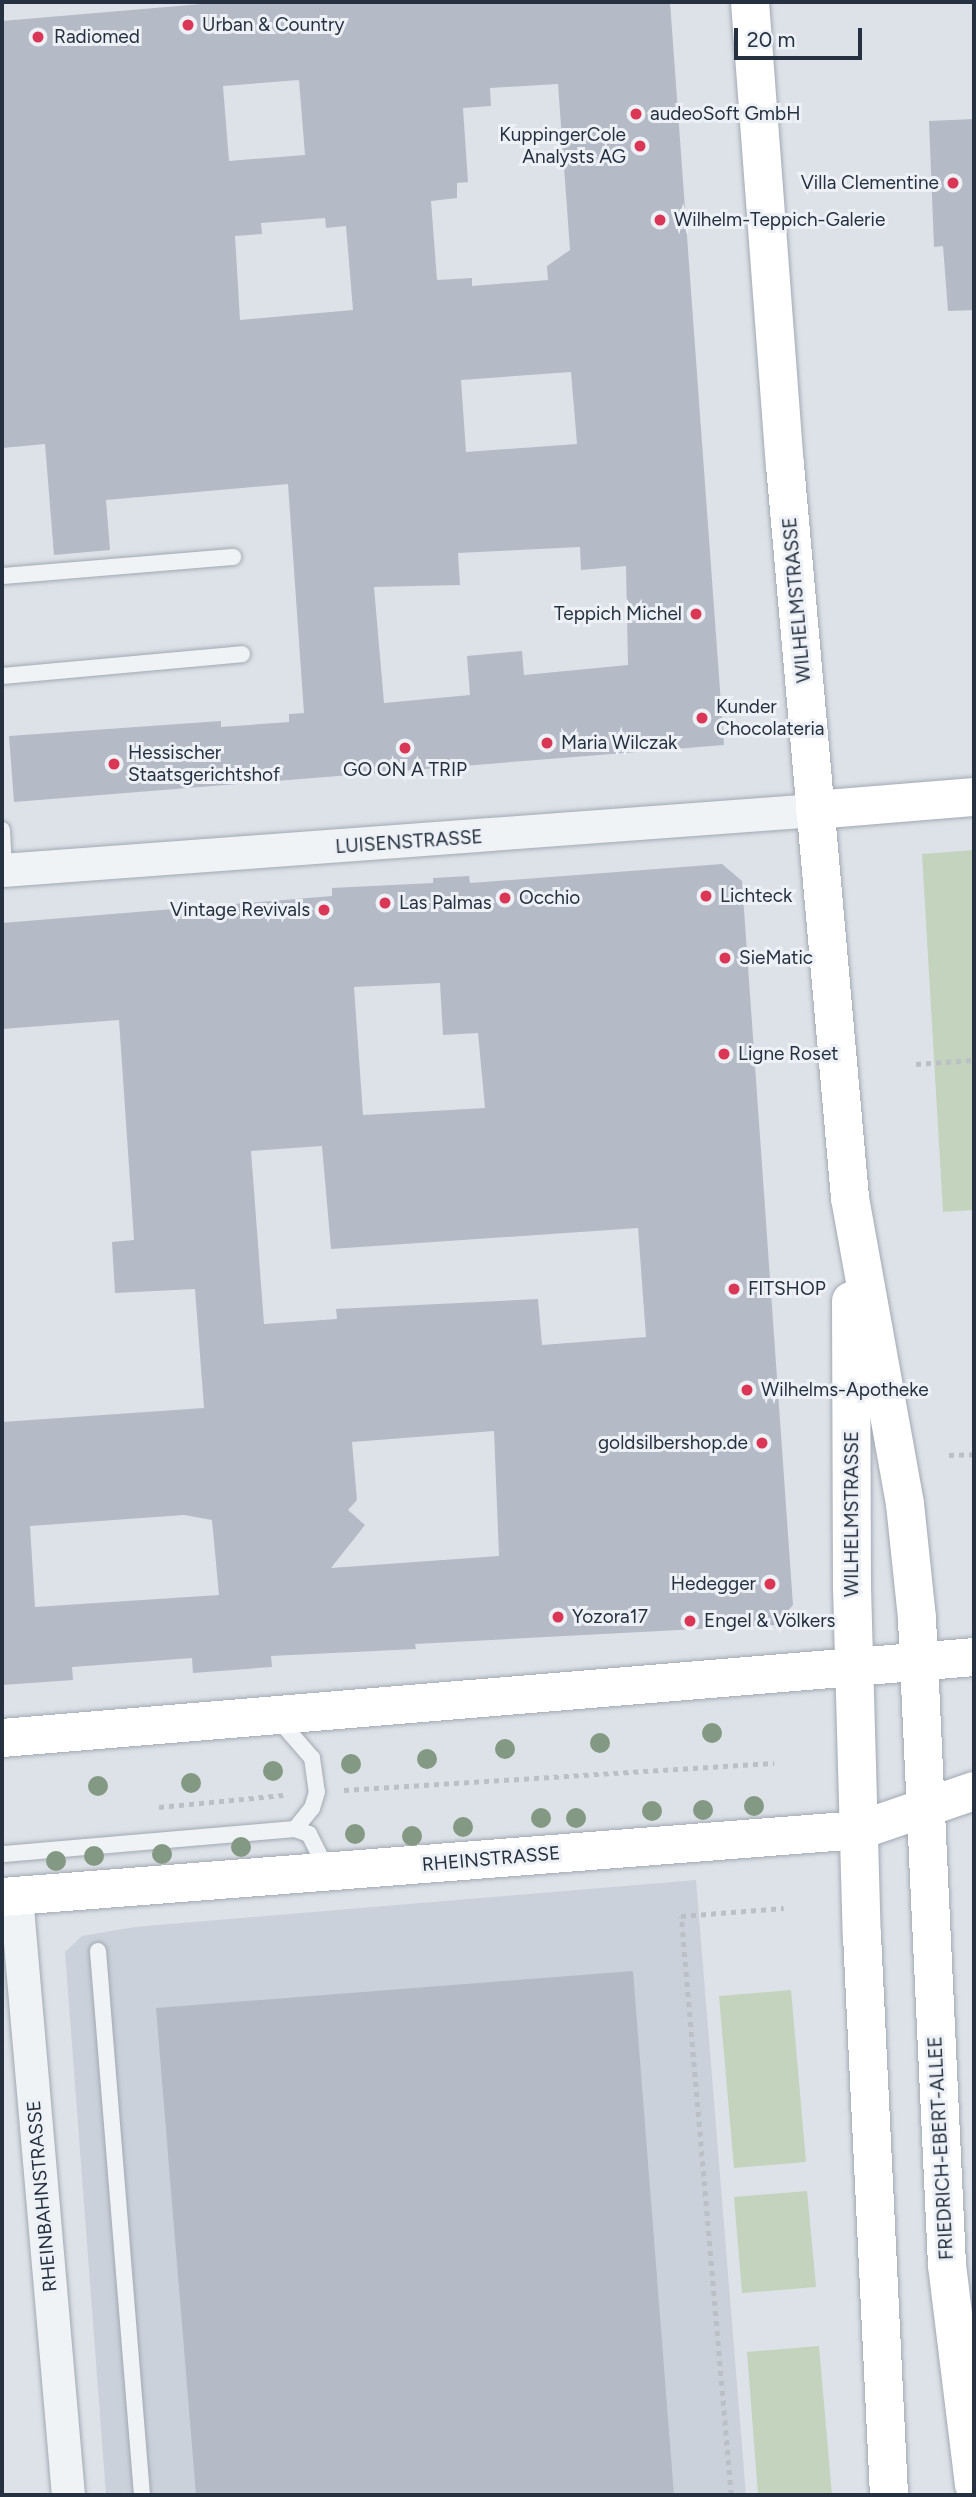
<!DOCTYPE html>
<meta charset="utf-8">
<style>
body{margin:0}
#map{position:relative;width:976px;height:2497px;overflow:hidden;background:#dde2e8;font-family:Figtree,sans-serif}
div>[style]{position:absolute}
.built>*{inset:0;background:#cbd1db}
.green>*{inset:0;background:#c4d3bd}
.building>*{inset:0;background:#b4bbc6}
.path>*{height:4.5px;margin-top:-2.25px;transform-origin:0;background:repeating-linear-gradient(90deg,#bbc0c7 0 5px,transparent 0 10px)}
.roads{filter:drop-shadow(0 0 2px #a2a9b2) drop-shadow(0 0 2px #a2a9b2)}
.lane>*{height:16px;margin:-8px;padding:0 8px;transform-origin:8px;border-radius:8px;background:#f0f3f6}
.street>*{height:33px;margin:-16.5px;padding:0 16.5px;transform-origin:16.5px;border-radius:16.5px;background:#f0f3f6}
.secondary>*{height:38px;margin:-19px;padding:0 19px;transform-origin:19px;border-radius:19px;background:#fff}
.trees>*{width:20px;height:20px;margin:-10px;border-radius:50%;background:#849983}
.dots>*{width:19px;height:19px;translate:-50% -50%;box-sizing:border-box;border:4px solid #edf1f6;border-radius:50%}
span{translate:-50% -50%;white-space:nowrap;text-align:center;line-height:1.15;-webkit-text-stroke:6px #edf1f6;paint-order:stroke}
.poi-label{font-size:19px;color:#253040}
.left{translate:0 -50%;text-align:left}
.right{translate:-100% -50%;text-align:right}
.street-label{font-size:19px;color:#253040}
.frame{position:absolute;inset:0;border:4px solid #253040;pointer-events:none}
.scale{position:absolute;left:734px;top:28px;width:128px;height:32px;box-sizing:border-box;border:4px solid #253040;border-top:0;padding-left:9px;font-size:21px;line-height:24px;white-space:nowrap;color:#253040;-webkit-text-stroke:5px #edf1f6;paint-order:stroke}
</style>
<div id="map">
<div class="built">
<i style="clip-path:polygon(696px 1880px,746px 2495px,106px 2495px,65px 1952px,82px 1936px,135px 1927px)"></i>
</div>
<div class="green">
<i style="clip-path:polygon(974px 850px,974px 1210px,943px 1212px,922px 854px)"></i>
<i style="clip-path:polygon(791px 1990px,806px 2162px,734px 2168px,719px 1996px)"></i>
<i style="clip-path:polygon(807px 2191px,816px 2287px,742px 2293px,734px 2197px)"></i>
<i style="clip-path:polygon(819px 2346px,832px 2495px,758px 2495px,747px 2352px)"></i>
</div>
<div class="building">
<i style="clip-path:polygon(evenodd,225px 2px,670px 2px,724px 745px,14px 802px,9px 736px,221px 721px,221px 727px,289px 722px,289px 714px,304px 713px,288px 484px,106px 500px,110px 550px,54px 555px,45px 444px,2px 448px,2px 21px,225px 2px,299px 80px,305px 155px,229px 161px,223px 86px,299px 80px,225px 2px,558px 84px,570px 250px,547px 266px,548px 280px,472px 286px,472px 278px,437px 280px,431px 201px,457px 198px,457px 183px,468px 182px,463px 108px,491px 106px,490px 88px,558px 84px,225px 2px,325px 218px,326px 228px,346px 226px,353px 310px,240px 320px,235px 236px,262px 234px,261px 223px,325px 218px,225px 2px,571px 372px,577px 444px,466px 452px,461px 380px,571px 372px,225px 2px,580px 547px,581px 570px,626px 566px,628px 665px,524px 675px,522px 651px,467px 656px,470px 695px,384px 703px,374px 587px,460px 585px,458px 553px,580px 547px)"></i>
<i style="clip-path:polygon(974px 119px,974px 310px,948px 311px,943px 246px,934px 247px,929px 121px)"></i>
<i style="clip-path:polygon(evenodd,722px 864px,742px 881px,793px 1605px,775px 1625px,415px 1644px,416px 1649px,271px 1656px,272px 1667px,193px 1673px,192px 1658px,72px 1667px,73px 1680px,2px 1685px,2px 1422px,204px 1408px,195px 1289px,115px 1293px,112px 1242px,134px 1240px,119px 1020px,2px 1029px,2px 923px,332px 896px,332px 888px,433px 883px,433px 878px,469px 876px,470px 883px,722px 864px,440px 983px,443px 1035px,478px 1033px,485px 1108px,363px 1115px,354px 987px,440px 983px,722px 864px,322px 1146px,331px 1249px,638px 1228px,646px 1337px,542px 1345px,538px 1299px,336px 1309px,337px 1319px,264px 1324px,251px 1151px,322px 1146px,722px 864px,494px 1431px,499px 1556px,331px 1568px,365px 1525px,348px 1510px,357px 1500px,352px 1442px,494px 1431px,722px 864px,184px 1515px,212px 1520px,219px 1595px,35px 1607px,30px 1526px,184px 1515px)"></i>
<i style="clip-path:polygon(633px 1971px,674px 2495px,196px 2495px,156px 2008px)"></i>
</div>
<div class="path">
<i style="left:916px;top:1064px;width:58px;rotate:-3.9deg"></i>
<i style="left:949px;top:1455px;width:25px;rotate:-2deg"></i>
<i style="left:344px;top:1790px;width:431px;rotate:-3.6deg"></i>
<i style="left:159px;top:1807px;width:125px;rotate:-5.5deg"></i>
<i style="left:731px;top:2495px;width:581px;rotate:-94.94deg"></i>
<i style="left:681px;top:1916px;width:103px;rotate:-4.4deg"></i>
</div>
<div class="roads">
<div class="lane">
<i style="left:2px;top:576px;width:232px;rotate:-4.7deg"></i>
<i style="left:2px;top:676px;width:241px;rotate:-5.2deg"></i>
<i style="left:2px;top:830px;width:40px;rotate:87.1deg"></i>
<i style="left:278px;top:1719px;width:52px;rotate:48.9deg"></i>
<i style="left:312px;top:1758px;width:34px;rotate:82deg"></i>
<i style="left:317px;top:1792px;width:17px;rotate:107deg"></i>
<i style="left:312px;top:1808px;width:27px;rotate:129deg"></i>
<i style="left:4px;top:1854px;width:292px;rotate:-4.9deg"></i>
<i style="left:295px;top:1829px;width:15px;rotate:20deg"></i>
<i style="left:309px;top:1834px;width:40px;rotate:63.4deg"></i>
<i style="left:98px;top:1951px;width:546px;rotate:85.38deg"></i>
</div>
<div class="street">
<i style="left:2px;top:870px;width:815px;rotate:-4.22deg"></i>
<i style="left:16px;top:1896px;width:601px;rotate:85.04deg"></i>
</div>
<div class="secondary">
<i style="left:750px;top:2px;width:464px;rotate:85.7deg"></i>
<i style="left:785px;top:465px;width:736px;rotate:84.93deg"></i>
<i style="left:850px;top:1198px;width:311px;rotate:79.8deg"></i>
<i style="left:905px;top:1504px;width:116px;rotate:84deg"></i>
<i style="left:917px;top:1619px;width:647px;rotate:87.34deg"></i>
<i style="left:947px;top:2265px;width:222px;rotate:83deg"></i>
<i style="left:815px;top:810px;width:160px;rotate:-4.7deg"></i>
<i style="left:851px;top:1301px;width:286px;rotate:89.8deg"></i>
<i style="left:852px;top:1587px;width:348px;rotate:88.4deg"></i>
<i style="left:862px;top:1935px;width:561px;rotate:87.24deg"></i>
<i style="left:2px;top:1738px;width:975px;rotate:-4.76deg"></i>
<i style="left:2px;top:1897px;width:861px;rotate:-4.47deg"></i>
<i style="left:860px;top:1830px;width:120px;rotate:-18.9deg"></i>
</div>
</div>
<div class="trees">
<i style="left:712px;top:1733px"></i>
<i style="left:600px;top:1743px"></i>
<i style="left:505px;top:1749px"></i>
<i style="left:427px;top:1759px"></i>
<i style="left:351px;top:1764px"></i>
<i style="left:273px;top:1771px"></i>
<i style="left:191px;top:1783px"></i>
<i style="left:98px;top:1786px"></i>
<i style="left:754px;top:1806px"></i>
<i style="left:703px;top:1810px"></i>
<i style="left:652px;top:1811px"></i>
<i style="left:541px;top:1818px"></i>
<i style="left:576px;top:1818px"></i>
<i style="left:463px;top:1827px"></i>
<i style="left:355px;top:1834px"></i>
<i style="left:412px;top:1836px"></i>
<i style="left:241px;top:1847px"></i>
<i style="left:162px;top:1854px"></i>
<i style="left:94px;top:1856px"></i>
<i style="left:56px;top:1861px"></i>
</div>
<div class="dots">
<i style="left:188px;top:25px;background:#da3656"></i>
<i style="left:38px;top:37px;background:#da3656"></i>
<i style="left:636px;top:114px;background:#da3656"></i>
<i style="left:640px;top:146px;background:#da3656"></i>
<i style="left:953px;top:183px;background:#da3656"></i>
<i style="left:660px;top:220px;background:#da3656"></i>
<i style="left:696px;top:614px;background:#da3656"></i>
<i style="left:702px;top:718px;background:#da3656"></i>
<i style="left:547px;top:743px;background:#da3656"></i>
<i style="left:405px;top:748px;background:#da3656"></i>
<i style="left:114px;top:764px;background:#da3656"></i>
<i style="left:706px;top:896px;background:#da3656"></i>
<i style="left:505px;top:898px;background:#da3656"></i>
<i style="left:385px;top:903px;background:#da3656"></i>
<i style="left:324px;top:910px;background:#da3656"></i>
<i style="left:725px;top:958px;background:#da3656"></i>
<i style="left:724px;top:1054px;background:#da3656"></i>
<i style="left:734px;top:1289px;background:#da3656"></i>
<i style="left:747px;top:1390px;background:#da3656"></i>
<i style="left:762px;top:1443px;background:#da3656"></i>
<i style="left:770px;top:1584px;background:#da3656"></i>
<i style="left:558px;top:1617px;background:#da3656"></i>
<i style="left:690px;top:1621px;background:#da3656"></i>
</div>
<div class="poi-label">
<span class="left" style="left:202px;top:25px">Urban &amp; Country</span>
<span class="left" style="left:54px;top:37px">Radiomed</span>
<span class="left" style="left:650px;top:114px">audeoSoft GmbH</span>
<span class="right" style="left:626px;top:146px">KuppingerCole<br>Analysts AG</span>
<span class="right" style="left:939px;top:183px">Villa Clementine</span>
<span class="left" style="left:674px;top:220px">Wilhelm-Teppich-Galerie</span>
<span class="right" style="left:682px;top:614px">Teppich Michel</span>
<span class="left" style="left:716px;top:718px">Kunder<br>Chocolateria</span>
<span class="left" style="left:561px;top:743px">Maria Wilczak</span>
<span class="left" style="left:128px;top:764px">Hessischer<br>Staatsgerichtshof</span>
<span style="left:405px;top:770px">GO ON A TRIP</span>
<span class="left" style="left:720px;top:896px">Lichteck</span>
<span class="left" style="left:519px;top:898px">Occhio</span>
<span class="left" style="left:399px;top:903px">Las Palmas</span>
<span class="right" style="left:310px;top:910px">Vintage Revivals</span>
<span class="left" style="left:739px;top:958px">SieMatic</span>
<span class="left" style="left:738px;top:1054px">Ligne Roset</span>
<span class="left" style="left:748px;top:1289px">FITSHOP</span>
<span class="left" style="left:761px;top:1390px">Wilhelms-Apotheke</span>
<span class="right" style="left:748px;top:1443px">goldsilbershop.de</span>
<span class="right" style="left:756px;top:1584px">Hedegger</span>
<span class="left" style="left:572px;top:1617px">Yozora17</span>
<span class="left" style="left:704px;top:1621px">Engel &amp; Völkers</span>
</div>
<div class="street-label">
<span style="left:797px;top:600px;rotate:-95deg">WILHELMSTRASSE</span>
<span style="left:409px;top:842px;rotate:-4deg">LUISENSTRASSE</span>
<span style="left:852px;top:1514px;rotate:-90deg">WILHELMSTRASSE</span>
<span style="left:491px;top:1859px;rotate:-5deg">RHEINSTRASSE</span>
<span style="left:941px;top:2148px;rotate:-93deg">FRIEDRICH-EBERT-ALLEE</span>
<span style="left:42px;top:2196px;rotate:-95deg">RHEINBAHNSTRASSE</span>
</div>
<div class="frame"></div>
<div class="scale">20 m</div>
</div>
